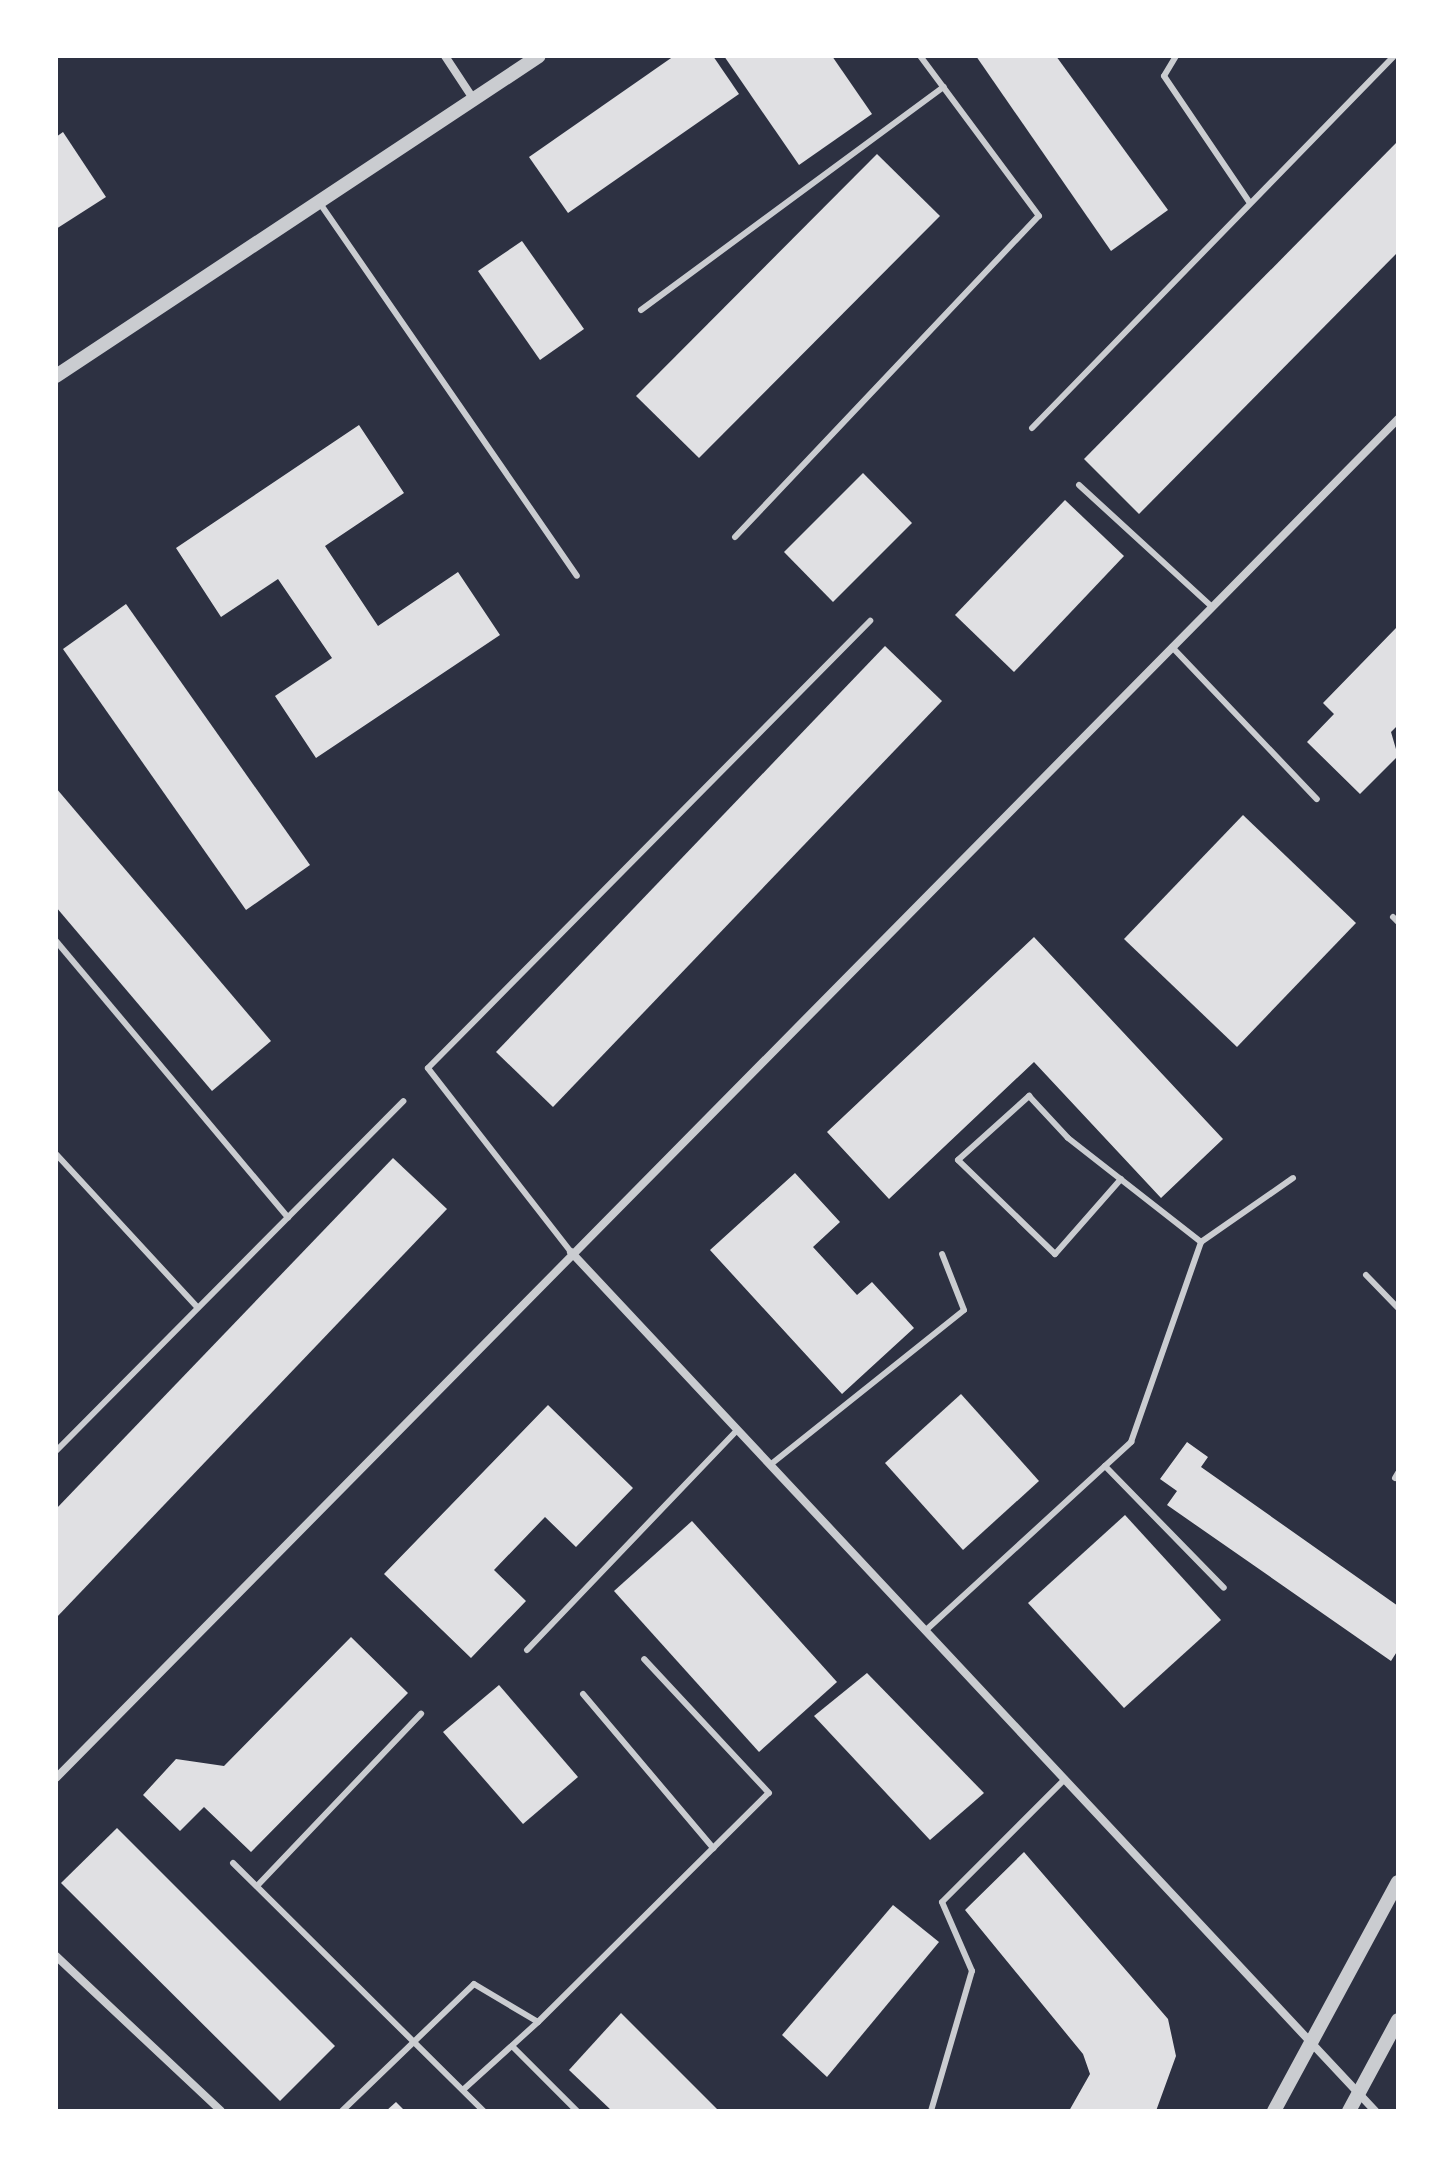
<!DOCTYPE html>
<style>
body{margin:0}
#map{position:relative;width:1454px;height:2167px;overflow:hidden;background:#2d3142;font-family:Montserrat,sans-serif}
div>[style]{position:absolute}
.building>*{inset:0;background:#e0e0e3}
.service>*{height:6px;margin:-3px;padding:0 3px;transform-origin:3px;border-radius:3px;background:#caccd0}
.minor>*{height:8px;margin:-4px;padding:0 4px;transform-origin:4px;border-radius:4px;background:#caccd0}
.tertiary>*{height:14px;margin:-7px;padding:0 7px;transform-origin:7px;border-radius:7px;background:#caccd0}
span{translate:-50% -50%;white-space:nowrap;text-align:center;line-height:1.15;-webkit-text-stroke:7px #fff;paint-order:stroke}
.frame{position:absolute;inset:0;border:58px solid #fff;pointer-events:none}
</style>
<div id="map">
<div class="building">
<i style="clip-path:polygon(674px 56px,713px 56px,739px 94px,568px 213px,529px 157px)"></i>
<i style="clip-path:polygon(724px 56px,832px 56px,872px 114px,799px 165px)"></i>
<i style="clip-path:polygon(976px 56px,1056px 56px,1168px 210px,1111px 251px)"></i>
<i style="clip-path:polygon(63px 132px,106px 197px,56px 229px,56px 137px)"></i>
<i style="clip-path:polygon(1398px 141px,1398px 252px,1139px 514px,1084px 459px)"></i>
<i style="clip-path:polygon(877px 154px,940px 216px,699px 458px,636px 396px)"></i>
<i style="clip-path:polygon(522px 241px,584px 329px,540px 360px,478px 271px)"></i>
<i style="clip-path:polygon(359px 425px,404px 493px,325px 546px,378px 626px,458px 572px,500px 635px,316px 758px,275px 696px,332px 658px,278px 579px,221px 617px,176px 548px)"></i>
<i style="clip-path:polygon(863px 473px,912px 523px,833px 602px,784px 552px)"></i>
<i style="clip-path:polygon(1065px 500px,1124px 556px,1014px 672px,955px 615px)"></i>
<i style="clip-path:polygon(126px 604px,310px 865px,246px 910px,63px 649px)"></i>
<i style="clip-path:polygon(1396px 628px,1398px 725px,1391px 732px,1398px 756px,1360px 794px,1307px 742px,1334px 714px,1323px 703px)"></i>
<i style="clip-path:polygon(885px 646px,942px 701px,553px 1107px,496px 1052px)"></i>
<i style="clip-path:polygon(56px 788px,271px 1041px,212px 1091px,56px 907px)"></i>
<i style="clip-path:polygon(1243px 815px,1356px 923px,1237px 1047px,1124px 939px)"></i>
<i style="clip-path:polygon(1034px 937px,1223px 1139px,1161px 1198px,1034px 1062px,889px 1199px,827px 1132px)"></i>
<i style="clip-path:polygon(393px 1158px,447px 1209px,56px 1618px,56px 1509px)"></i>
<i style="clip-path:polygon(795px 1173px,840px 1222px,813px 1247px,857px 1295px,872px 1282px,914px 1328px,842px 1394px,710px 1250px)"></i>
<i style="clip-path:polygon(961px 1394px,1039px 1481px,963px 1550px,885px 1463px)"></i>
<i style="clip-path:polygon(548px 1405px,633px 1488px,576px 1547px,545px 1517px,494px 1570px,526px 1601px,471px 1658px,384px 1574px)"></i>
<i style="clip-path:polygon(1187px 1442px,1208px 1457px,1201px 1467px,1398px 1606px,1398px 1650px,1391px 1661px,1167px 1505px,1177px 1491px,1160px 1479px)"></i>
<i style="clip-path:polygon(1125px 1515px,1221px 1620px,1124px 1708px,1028px 1603px)"></i>
<i style="clip-path:polygon(692px 1521px,837px 1682px,759px 1752px,614px 1591px)"></i>
<i style="clip-path:polygon(351px 1637px,408px 1693px,251px 1852px,204px 1807px,180px 1831px,143px 1795px,176px 1759px,224px 1766px)"></i>
<i style="clip-path:polygon(867px 1673px,984px 1793px,930px 1840px,814px 1716px)"></i>
<i style="clip-path:polygon(499px 1685px,578px 1777px,523px 1824px,443px 1732px)"></i>
<i style="clip-path:polygon(117px 1828px,335px 2046px,280px 2101px,61px 1883px)"></i>
<i style="clip-path:polygon(1024px 1852px,1168px 2019px,1176px 2056px,1156px 2111px,1069px 2111px,1090px 2074px,1083px 2054px,965px 1910px)"></i>
<i style="clip-path:polygon(893px 1905px,939px 1942px,827px 2077px,782px 2035px)"></i>
<i style="clip-path:polygon(621px 2013px,719px 2111px,612px 2111px,569px 2070px)"></i>
<i style="clip-path:polygon(396px 2102px,405px 2111px,386px 2111px)"></i>
</div>
<div class="service">
<i style="left:1176px;top:56px;width:23px;rotate:121deg"></i>
<i style="left:1164px;top:76px;width:153px;rotate:55.9deg"></i>
<i style="left:319px;top:202px;width:454px;rotate:55.4deg"></i>
<i style="left:641px;top:310px;width:376px;rotate:-36.4deg"></i>
<i style="left:1032px;top:428px;width:519px;rotate:-45.78deg"></i>
<i style="left:1079px;top:485px;width:180px;rotate:42.5deg"></i>
<i style="left:735px;top:537px;width:442px;rotate:-46.6deg"></i>
<i style="left:1039px;top:216px;width:199px;rotate:-126.6deg"></i>
<i style="left:1172px;top:647px;width:210px;rotate:46.4deg"></i>
<i style="left:1393px;top:917px;width:7px;rotate:45deg"></i>
<i style="left:56px;top:941px;width:361px;rotate:50deg"></i>
<i style="left:56px;top:1154px;width:209px;rotate:47.3deg"></i>
<i style="left:1121px;top:1179px;width:100px;rotate:131.3deg"></i>
<i style="left:1055px;top:1254px;width:135px;rotate:-135.9deg"></i>
<i style="left:958px;top:1160px;width:96px;rotate:-42deg"></i>
<i style="left:1029px;top:1096px;width:57px;rotate:47.1deg"></i>
<i style="left:1068px;top:1138px;width:169px;rotate:38deg"></i>
<i style="left:571px;top:1252px;width:233px;rotate:-127.9deg"></i>
<i style="left:428px;top:1068px;width:629px;rotate:-45.32deg"></i>
<i style="left:1366px;top:1275px;width:46px;rotate:45.9deg"></i>
<i style="left:56px;top:1451px;width:493px;rotate:-45.2deg"></i>
<i style="left:770px;top:1465px;width:248px;rotate:-38.6deg"></i>
<i style="left:964px;top:1310px;width:60px;rotate:-111.4deg"></i>
<i style="left:1105px;top:1466px;width:170px;rotate:45.7deg"></i>
<i style="left:1395px;top:1478px;width:6px;rotate:-59deg"></i>
<i style="left:925px;top:1631px;width:280px;rotate:-42.5deg"></i>
<i style="left:1131px;top:1442px;width:212px;rotate:-70.7deg"></i>
<i style="left:1201px;top:1242px;width:112px;rotate:-34.8deg"></i>
<i style="left:527px;top:1650px;width:304px;rotate:-46.3deg"></i>
<i style="left:583px;top:1694px;width:202px;rotate:49.8deg"></i>
<i style="left:233px;top:1863px;width:353px;rotate:44.7deg"></i>
<i style="left:257px;top:1886px;width:238px;rotate:-46.4deg"></i>
<i style="left:538px;top:2022px;width:325px;rotate:-44.8deg"></i>
<i style="left:769px;top:1793px;width:183px;rotate:-133deg"></i>
<i style="left:512px;top:2046px;width:92px;rotate:45deg"></i>
<i style="left:342px;top:2111px;width:183px;rotate:-43.9deg"></i>
<i style="left:474px;top:1984px;width:74px;rotate:30.7deg"></i>
<i style="left:538px;top:2022px;width:101px;rotate:137.8deg"></i>
<i style="left:931px;top:2111px;width:146px;rotate:-73.7deg"></i>
<i style="left:972px;top:1971px;width:75px;rotate:-113.5deg"></i>
<i style="left:942px;top:1902px;width:174px;rotate:-45deg"></i>
</div>
<div class="minor">
<i style="left:445px;top:56px;width:53px;rotate:56.6deg"></i>
<i style="left:571px;top:1252px;width:1177px;rotate:46.89deg"></i>
<i style="left:56px;top:1778px;width:1910px;rotate:-45.36deg"></i>
<i style="left:56px;top:1956px;width:226px;rotate:43.2deg"></i>
</div>
<div class="tertiary">
<i style="left:56px;top:376px;width:579px;rotate:-33.53deg"></i>
<i style="left:1274px;top:2111px;width:260px;rotate:-61.6deg"></i>
<i style="left:1349px;top:2111px;width:103px;rotate:-61.7deg"></i>
</div>
<div class="frame"></div>
</div>
